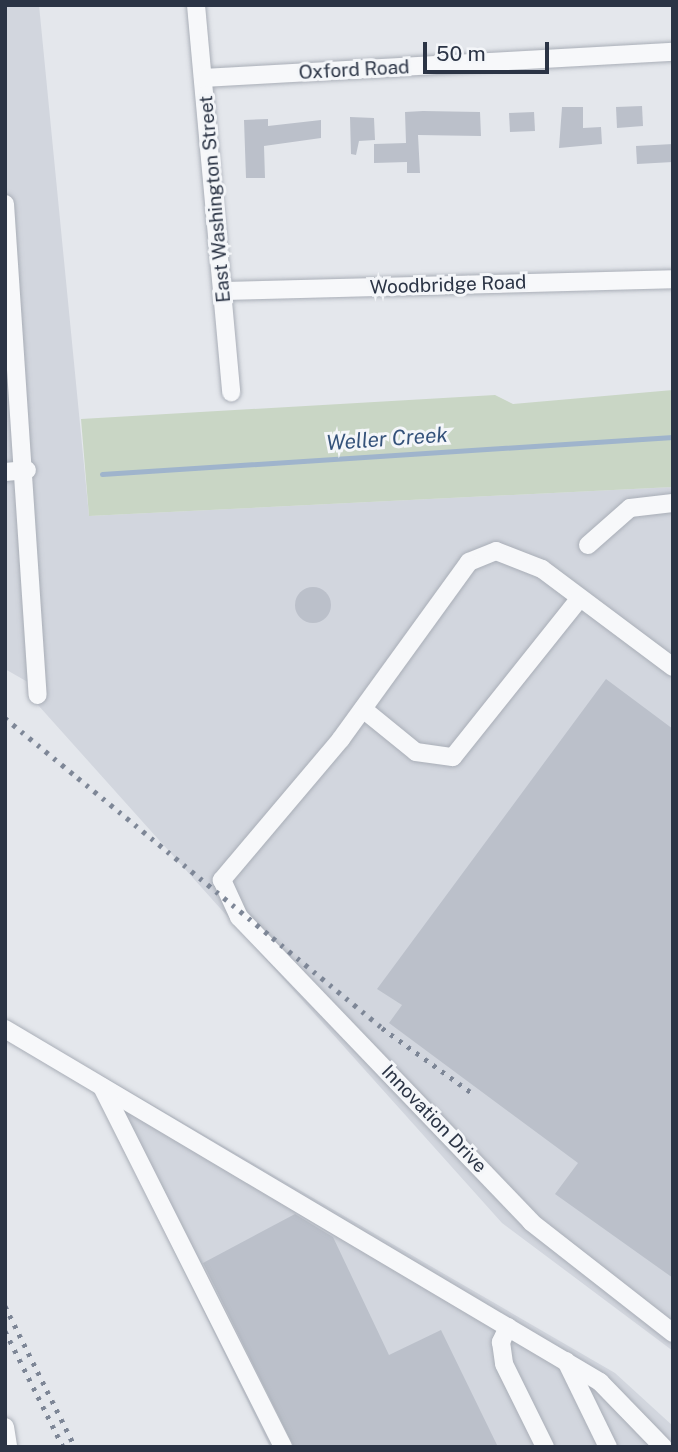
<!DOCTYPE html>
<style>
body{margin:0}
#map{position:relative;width:678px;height:1452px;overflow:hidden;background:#e4e7ec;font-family:"Public Sans",sans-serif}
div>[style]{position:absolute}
.built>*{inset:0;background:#d2d6de}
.green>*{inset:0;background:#c9d6c5}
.stream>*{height:5px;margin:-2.5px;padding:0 2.5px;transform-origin:2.5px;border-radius:2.5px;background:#9fb4cc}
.building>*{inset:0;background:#bbc0ca}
.round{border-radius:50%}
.roads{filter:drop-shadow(0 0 2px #a9aeb7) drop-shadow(0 0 2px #a9aeb7)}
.minor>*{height:18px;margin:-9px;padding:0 9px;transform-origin:9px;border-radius:9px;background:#f7f8fa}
.rail>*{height:5px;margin-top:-2.5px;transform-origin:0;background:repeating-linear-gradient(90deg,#7d8696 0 3.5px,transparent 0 10.5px)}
span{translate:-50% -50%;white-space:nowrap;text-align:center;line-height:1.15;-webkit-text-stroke:6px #f4f6f9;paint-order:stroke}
.street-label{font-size:19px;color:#2b3445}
.water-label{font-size:21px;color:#34527a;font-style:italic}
.frame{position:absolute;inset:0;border:7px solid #2b3445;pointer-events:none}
.scale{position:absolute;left:423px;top:42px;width:126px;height:32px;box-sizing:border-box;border:4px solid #2b3445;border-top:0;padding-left:9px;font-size:21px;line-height:24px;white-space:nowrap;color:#2b3445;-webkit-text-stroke:5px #f4f6f9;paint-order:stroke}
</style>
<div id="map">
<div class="built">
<i style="clip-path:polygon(5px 5px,39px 5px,89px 516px,673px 487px,673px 1351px,502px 1223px,38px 705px,33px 685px,5px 669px)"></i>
<i style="clip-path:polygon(101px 1075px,615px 1373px,673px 1426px,673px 1447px,270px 1447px,95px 1090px)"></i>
</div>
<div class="green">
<i style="clip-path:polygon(673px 390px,673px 487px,89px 516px,81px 419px,495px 395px,513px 404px)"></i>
</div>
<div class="stream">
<i style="left:102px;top:474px;width:572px;rotate:-3.71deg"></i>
</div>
<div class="building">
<i style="clip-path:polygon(642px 106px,643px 126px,617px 128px,616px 107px)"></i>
<i style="clip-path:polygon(562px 107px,583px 107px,583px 128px,601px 127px,602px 144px,559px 148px)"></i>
<i style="clip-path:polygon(423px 111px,480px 112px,481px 136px,418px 135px,420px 173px,407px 173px,407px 162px,374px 163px,374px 144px,406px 143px,405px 112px)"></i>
<i style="clip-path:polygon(534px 112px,535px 131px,510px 132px,509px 113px)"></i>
<i style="clip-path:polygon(350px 117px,374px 118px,375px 140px,359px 141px,356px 155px,351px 154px)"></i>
<i style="clip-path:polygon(268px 119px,268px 126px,321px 120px,321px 138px,264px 146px,265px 178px,246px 178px,244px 120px)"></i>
<i style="clip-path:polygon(673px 144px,673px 162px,637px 164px,636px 146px)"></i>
<i class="round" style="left:295px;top:587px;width:36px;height:36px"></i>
<i style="clip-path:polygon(606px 679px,673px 729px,673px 1278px,555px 1194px,578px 1163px,389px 1023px,402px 1005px,377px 989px)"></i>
<i style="clip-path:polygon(295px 1214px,333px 1237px,389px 1355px,441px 1330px,498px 1447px,294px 1447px,203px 1263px)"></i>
</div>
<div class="roads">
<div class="minor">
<i style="left:196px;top:5px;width:389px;rotate:84.8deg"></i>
<i style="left:203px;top:78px;width:471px;rotate:-3.2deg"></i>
<i style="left:5px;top:204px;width:492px;rotate:86.2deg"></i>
<i style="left:224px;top:291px;width:449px;rotate:-1.5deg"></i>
<i style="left:5px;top:472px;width:22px;rotate:-5deg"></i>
<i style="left:588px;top:545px;width:56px;rotate:-41.4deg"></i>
<i style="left:630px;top:508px;width:43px;rotate:-6.6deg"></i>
<i style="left:673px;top:667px;width:164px;rotate:-143.2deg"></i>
<i style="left:542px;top:569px;width:49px;rotate:-158.6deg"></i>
<i style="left:496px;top:551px;width:29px;rotate:158deg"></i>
<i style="left:469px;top:562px;width:218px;rotate:125.9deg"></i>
<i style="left:341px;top:739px;width:185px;rotate:130.2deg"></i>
<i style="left:222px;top:880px;width:41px;rotate:65.3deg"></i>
<i style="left:239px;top:917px;width:422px;rotate:46.2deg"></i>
<i style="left:531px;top:1222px;width:180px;rotate:38deg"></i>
<i style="left:363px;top:709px;width:68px;rotate:39.1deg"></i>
<i style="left:416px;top:752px;width:37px;rotate:8deg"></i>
<i style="left:453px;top:757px;width:203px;rotate:-51.4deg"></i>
<i style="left:5px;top:1029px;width:692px;rotate:30.68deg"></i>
<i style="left:600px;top:1382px;width:91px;rotate:45.9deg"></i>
<i style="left:102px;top:1087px;width:403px;rotate:63.3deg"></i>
<i style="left:508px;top:1327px;width:17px;rotate:115deg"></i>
<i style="left:501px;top:1342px;width:22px;rotate:82deg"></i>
<i style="left:504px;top:1364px;width:93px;rotate:63.7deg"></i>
<i style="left:566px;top:1361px;width:96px;rotate:64deg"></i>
<i style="left:5px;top:1427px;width:20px;rotate:81deg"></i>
</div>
</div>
<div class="rail">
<i style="left:5px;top:718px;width:488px;rotate:39.4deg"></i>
<i style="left:382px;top:1028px;width:111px;rotate:35.8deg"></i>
<i style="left:5px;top:1306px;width:157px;rotate:63.6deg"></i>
<i style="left:5px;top:1331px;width:130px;rotate:63.4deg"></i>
</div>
<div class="street-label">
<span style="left:354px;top:70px;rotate:-3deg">Oxford Road</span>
<span style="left:215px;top:199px;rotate:-95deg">East Washington Street</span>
<span style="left:448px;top:285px;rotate:-2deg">Woodbridge Road</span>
<span style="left:434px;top:1119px;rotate:46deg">Innovation Drive</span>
</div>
<div class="water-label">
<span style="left:387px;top:439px;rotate:-4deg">Weller Creek</span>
</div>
<div class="frame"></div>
<div class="scale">50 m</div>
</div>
